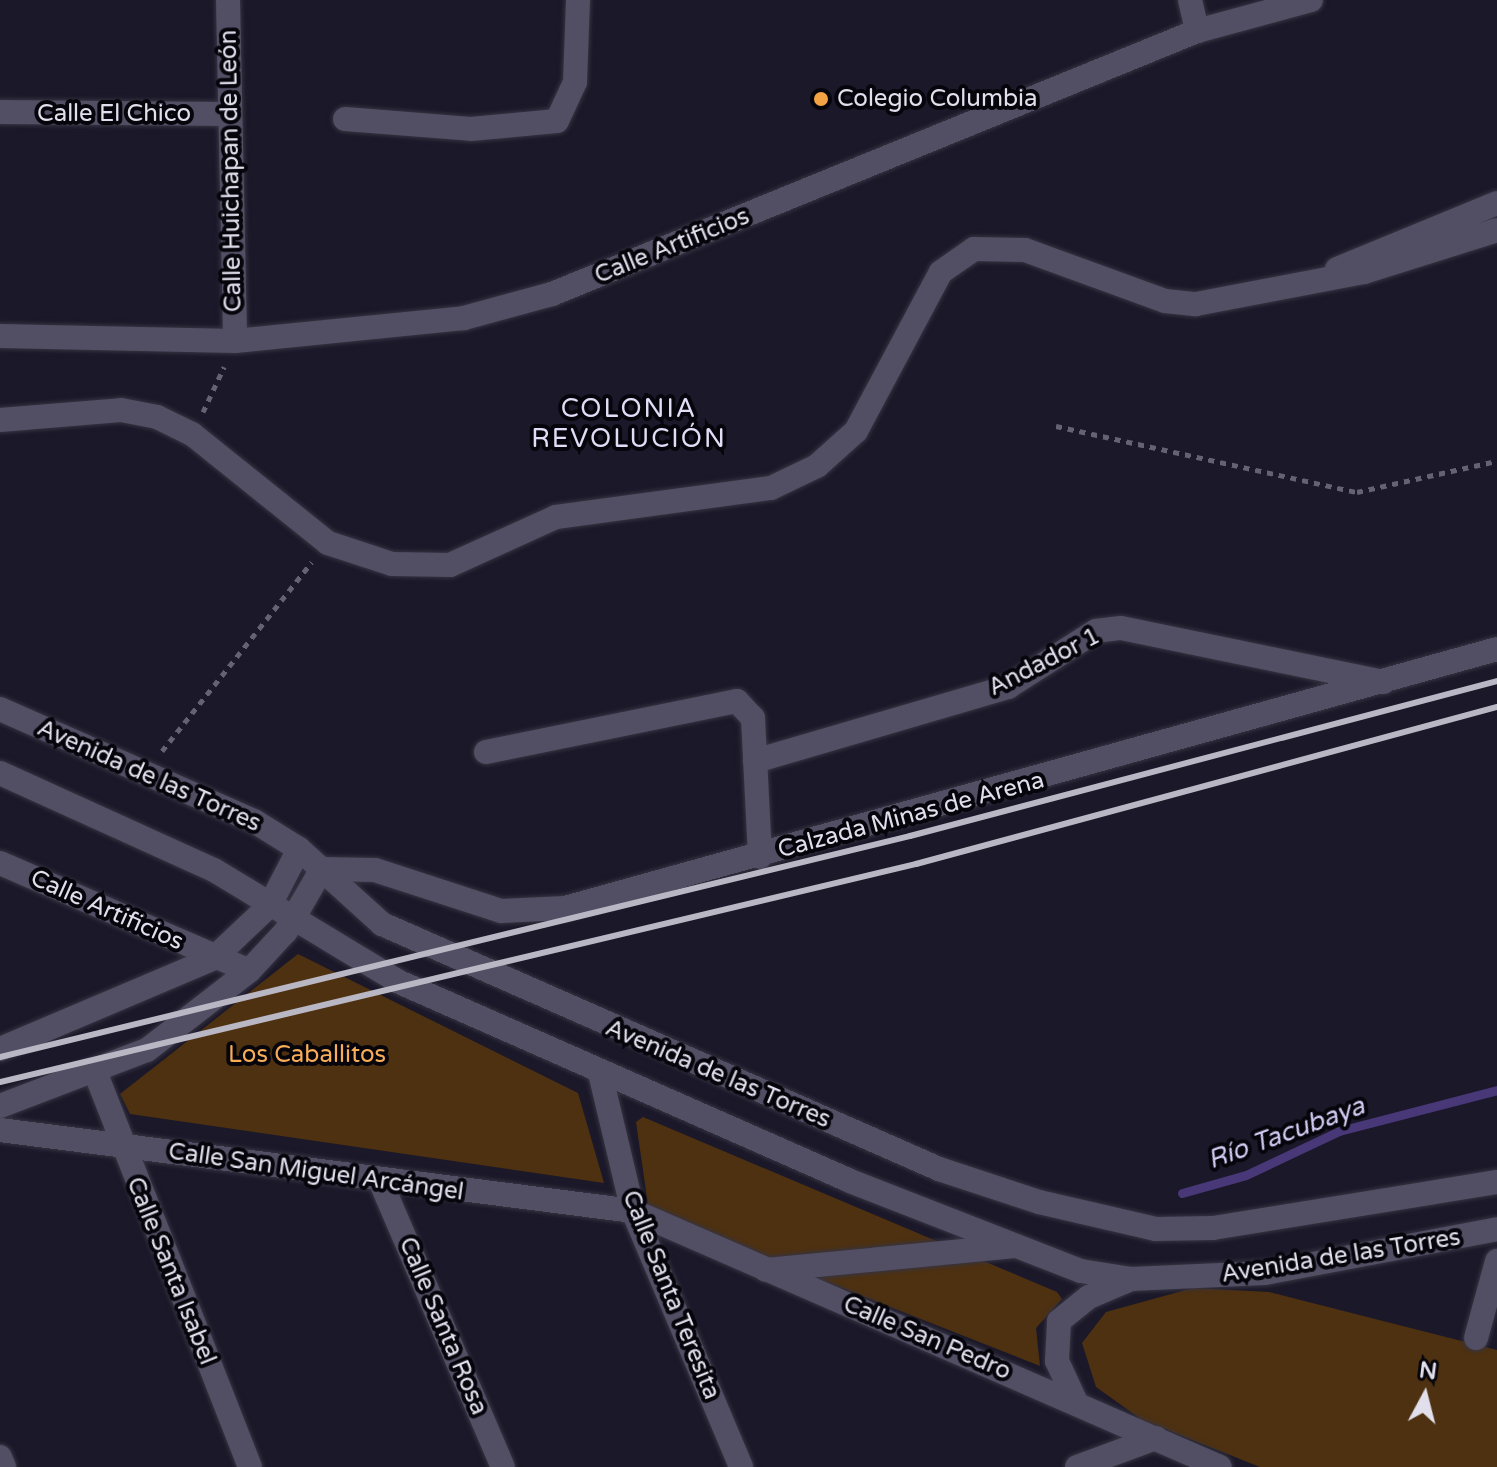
<!DOCTYPE html>
<meta charset="utf-8">
<style>
body{margin:0}
#map{position:relative;width:1497px;height:1467px;overflow:hidden;background:#1b1829;font-family:"Varela Round",sans-serif}
div>[style]{position:absolute}
.green>*{inset:0;background:#4e3110}
.stream>*{height:9px;margin:-4.5px;padding:0 4.5px;transform-origin:4.5px;border-radius:4.5px;background:#483877}
.path>*{height:5px;margin-top:-2.5px;transform-origin:0;background:repeating-linear-gradient(90deg,#656272 0 6px,transparent 0 12px)}
.roads{filter:drop-shadow(0 0 2px #363442) drop-shadow(0 0 2px #363442)}
.minor>*{height:24px;margin:-12px;padding:0 12px;transform-origin:12px;border-radius:12px;background:#524f64}
.tertiary>*{height:24px;margin:-12px;padding:0 12px;transform-origin:12px;border-radius:12px;background:#524f64}
.rail>*{height:6px;margin:-3px;padding:0 3px;transform-origin:3px;border-radius:3px;background:#bab7c5}
.dots>*{width:22px;height:22px;translate:-50% -50%;box-sizing:border-box;border:4px solid #06050c;border-radius:50%}
span{translate:-50% -50%;white-space:nowrap;text-align:center;line-height:1.15;-webkit-text-stroke:8px #06050c;paint-order:stroke}
.poi-label{font-size:24px;color:#e1dfec}
.left{translate:0 -50%;text-align:left}
.street-label{font-size:24px;color:#e1dfec}
.park-label{font-size:24px;color:#f7ac57}
.neighbourhood-label{font-size:26px;color:#e1ddf6;letter-spacing:2px}
.water-label{font-size:26px;color:#d0caf0;font-style:italic}
.north{position:absolute;left:1385px;top:1355px;width:80px;height:80px;-webkit-text-stroke:6px #06050c;paint-order:stroke;rotate:7deg;font-size:22px;font-weight:700;line-height:32px;text-align:center;color:#e1dfec}
.north::after{content:'';display:block;margin:auto;width:28px;height:36px;background:#e1dfec;clip-path:polygon(50% 0,100% 100%,50% 72%,0 100%)}
</style>
<div id="map">
<div class="green">
<i style="clip-path:polygon(298px 954px,578px 1093px,604px 1183px,130px 1114px,120px 1094px)"></i>
<i style="clip-path:polygon(643px 1117px,1057px 1292px,1062px 1299px,1036px 1328px,1040px 1366px,649px 1212px,636px 1122px)"></i>
<i style="clip-path:polygon(1193px 1288px,1269px 1292px,1497px 1350px,1497px 1467px,1260px 1467px,1142px 1420px,1096px 1387px,1082px 1343px,1106px 1312px)"></i>
</div>
<div class="stream">
<i style="left:1182px;top:1193px;width:66px;rotate:-15.7deg"></i>
<i style="left:1246px;top:1175px;width:103px;rotate:-25.3deg"></i>
<i style="left:1339px;top:1131px;width:163px;rotate:-14.5deg"></i>
</div>
<div class="path">
<i style="left:203px;top:412px;width:50px;rotate:-65deg"></i>
<i style="left:1056px;top:426px;width:308px;rotate:12.4deg"></i>
<i style="left:1357px;top:492px;width:143px;rotate:-12.5deg"></i>
<i style="left:162px;top:751px;width:241px;rotate:-51.6deg"></i>
</div>
<div class="roads">
<div class="minor">
<i style="left:228px;top:0;width:341px;rotate:88.8deg"></i>
<i style="left:1190px;top:0;width:32px;rotate:77deg"></i>
<i style="left:0;top:112px;width:227px;rotate:0.5deg"></i>
<i style="left:345px;top:119px;width:126px;rotate:4.5deg"></i>
<i style="left:471px;top:129px;width:86px;rotate:-5.3deg"></i>
<i style="left:557px;top:121px;width:43px;rotate:-65.2deg"></i>
<i style="left:575px;top:82px;width:82px;rotate:-87.9deg"></i>
<i style="left:1337px;top:269px;width:173px;rotate:-22.4deg"></i>
<i style="left:0;top:336px;width:235px;rotate:1.2deg"></i>
<i style="left:235px;top:341px;width:230px;rotate:-5.7deg"></i>
<i style="left:464px;top:318px;width:91px;rotate:-15.3deg"></i>
<i style="left:552px;top:294px;width:697px;rotate:-22.18deg"></i>
<i style="left:1197px;top:31px;width:118px;rotate:-15.2deg"></i>
<i style="left:0;top:420px;width:121px;rotate:-4.7deg"></i>
<i style="left:121px;top:410px;width:37px;rotate:11deg"></i>
<i style="left:157px;top:417px;width:39px;rotate:26deg"></i>
<i style="left:192px;top:434px;width:174px;rotate:38.7deg"></i>
<i style="left:328px;top:543px;width:67px;rotate:18.2deg"></i>
<i style="left:392px;top:564px;width:58px;rotate:1deg"></i>
<i style="left:450px;top:565px;width:116px;rotate:-24.4deg"></i>
<i style="left:556px;top:517px;width:217px;rotate:-7.7deg"></i>
<i style="left:771px;top:488px;width:51px;rotate:-25.6deg"></i>
<i style="left:817px;top:466px;width:52px;rotate:-41.9deg"></i>
<i style="left:856px;top:431px;width:180px;rotate:-61.9deg"></i>
<i style="left:941px;top:272px;width:40px;rotate:-34.9deg"></i>
<i style="left:974px;top:249px;width:51px;rotate:1.1deg"></i>
<i style="left:1025px;top:250px;width:149px;rotate:20deg"></i>
<i style="left:1165px;top:301px;width:31px;rotate:6deg"></i>
<i style="left:1196px;top:304px;width:171px;rotate:-10.8deg"></i>
<i style="left:1364px;top:272px;width:139px;rotate:-17.5deg"></i>
<i style="left:486px;top:752px;width:256px;rotate:-11.5deg"></i>
<i style="left:737px;top:701px;width:23px;rotate:47deg"></i>
<i style="left:753px;top:718px;width:139px;rotate:87.1deg"></i>
<i style="left:755px;top:761px;width:264px;rotate:-16.3deg"></i>
<i style="left:1008px;top:687px;width:104px;rotate:-32.5deg"></i>
<i style="left:1096px;top:631px;width:25px;rotate:-7deg"></i>
<i style="left:1121px;top:628px;width:268px;rotate:11.6deg"></i>
<i style="left:0;top:863px;width:271px;rotate:23.4deg"></i>
<i style="left:600px;top:1073px;width:142px;rotate:76.6deg"></i>
<i style="left:633px;top:1211px;width:278px;rotate:67.1deg"></i>
<i style="left:96px;top:1074px;width:422px;rotate:68.6deg"></i>
<i style="left:0;top:1130px;width:638px;rotate:7.29deg"></i>
<i style="left:633px;top:1211px;width:640px;rotate:23.56deg"></i>
<i style="left:382px;top:1185px;width:307px;rotate:66.8deg"></i>
<i style="left:766px;top:1270px;width:250px;rotate:-5.5deg"></i>
<i style="left:1476px;top:1338px;width:80px;rotate:-74.7deg"></i>
<i style="left:1075px;top:1400px;width:43px;rotate:-114.8deg"></i>
<i style="left:1057px;top:1361px;width:40px;rotate:-87.1deg"></i>
<i style="left:1059px;top:1321px;width:38px;rotate:-39deg"></i>
<i style="left:1089px;top:1297px;width:46px;rotate:-23.2deg"></i>
<i style="left:0;top:1457px;width:11px;rotate:68deg"></i>
<i style="left:1077px;top:1467px;width:84px;rotate:-20.2deg"></i>
</div>
<div class="tertiary">
<i style="left:0;top:709px;width:278px;rotate:23.8deg"></i>
<i style="left:254px;top:821px;width:53px;rotate:31.9deg"></i>
<i style="left:299px;top:849px;width:112px;rotate:42.1deg"></i>
<i style="left:382px;top:924px;width:609px;rotate:23.74deg"></i>
<i style="left:939px;top:1169px;width:105px;rotate:18.3deg"></i>
<i style="left:1039px;top:1202px;width:120px;rotate:13deg"></i>
<i style="left:1156px;top:1229px;width:57px;rotate:-1deg"></i>
<i style="left:1213px;top:1228px;width:288px;rotate:-9.2deg"></i>
<i style="left:0;top:773px;width:235px;rotate:24.4deg"></i>
<i style="left:214px;top:870px;width:214px;rotate:31.2deg"></i>
<i style="left:397px;top:981px;width:495px;rotate:23.8deg"></i>
<i style="left:850px;top:1181px;width:248px;rotate:21.3deg"></i>
<i style="left:1081px;top:1271px;width:51px;rotate:9.1deg"></i>
<i style="left:1131px;top:1279px;width:134px;rotate:-2.6deg"></i>
<i style="left:1265px;top:1273px;width:236px;rotate:-10.7deg"></i>
<i style="left:322px;top:869px;width:53px;rotate:1.1deg"></i>
<i style="left:375px;top:870px;width:133px;rotate:18deg"></i>
<i style="left:501px;top:911px;width:64px;rotate:-2.7deg"></i>
<i style="left:565px;top:908px;width:967px;rotate:-15.53deg"></i>
<i style="left:0;top:1049px;width:233px;rotate:-23deg"></i>
<i style="left:214px;top:958px;width:77px;rotate:-43.4deg"></i>
<i style="left:270px;top:905px;width:63px;rotate:-62.6deg"></i>
<i style="left:0;top:1106px;width:157px;rotate:-20.9deg"></i>
<i style="left:147px;top:1050px;width:129px;rotate:-37.8deg"></i>
<i style="left:249px;top:971px;width:54px;rotate:-47.2deg"></i>
<i style="left:286px;top:931px;width:72px;rotate:-59.9deg"></i>
</div>
</div>
<div class="rail">
<i style="left:0;top:1057px;width:936px;rotate:-13.65deg"></i>
<i style="left:910px;top:836px;width:607px;rotate:-14.79deg"></i>
<i style="left:0;top:1082px;width:942px;rotate:-13.39deg"></i>
<i style="left:916px;top:864px;width:602px;rotate:-15.12deg"></i>
</div>
<div class="dots">
<i style="left:821px;top:99px;background:#f4a344"></i>
</div>
<div class="poi-label">
<span class="left" style="left:837px;top:99px">Colegio Columbia</span>
</div>
<div class="street-label">
<span style="left:114px;top:114px">Calle El Chico</span>
<span style="left:231px;top:171px;rotate:-91deg">Calle Huichapan de León</span>
<span style="left:672px;top:246px;rotate:-22deg">Calle Artificios</span>
<span style="left:1044px;top:662px;rotate:-27deg">Andador 1</span>
<span style="left:149px;top:776px;rotate:24deg">Avenida de las Torres</span>
<span style="left:911px;top:815px;rotate:-15deg">Calzada Minas de Arena</span>
<span style="left:107px;top:910px;rotate:24deg">Calle Artificios</span>
<span style="left:718px;top:1074px;rotate:23deg">Avenida de las Torres</span>
<span style="left:316px;top:1172px;rotate:8deg">Calle San Miguel Arcángel</span>
<span style="left:1341px;top:1256px;rotate:-9deg">Avenida de las Torres</span>
<span style="left:171px;top:1271px;rotate:68deg">Calle Santa Isabel</span>
<span style="left:671px;top:1295px;rotate:68deg">Calle Santa Teresita</span>
<span style="left:443px;top:1326px;rotate:67deg">Calle Santa Rosa</span>
<span style="left:927px;top:1338px;rotate:23deg">Calle San Pedro</span>
</div>
<div class="park-label">
<span style="left:307px;top:1055px">Los Caballitos</span>
</div>
<div class="neighbourhood-label">
<span style="left:629px;top:424px">COLONIA<br>REVOLUCIÓN</span>
</div>
<div class="water-label">
<span style="left:1286px;top:1133px;rotate:-20deg">Río Tacubaya</span>
</div>
<div class="north">N</div>
</div>
